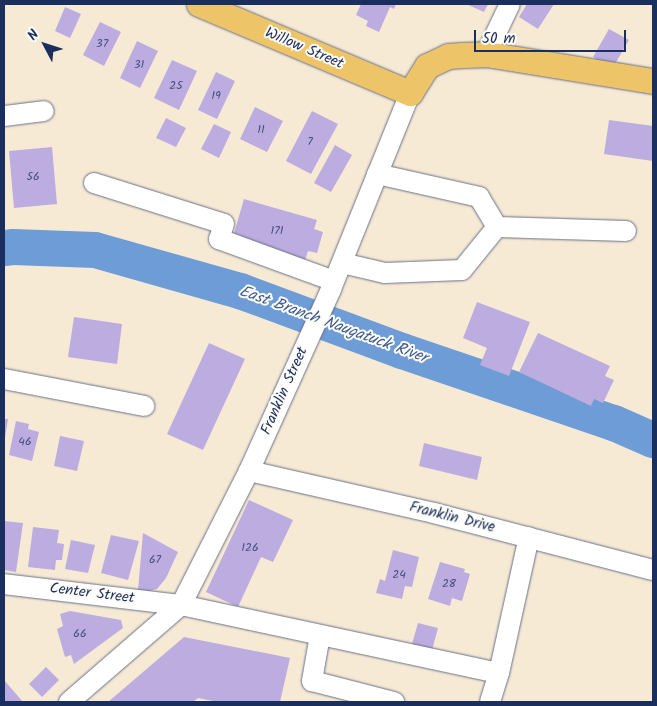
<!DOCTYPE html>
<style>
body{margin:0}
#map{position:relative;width:657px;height:706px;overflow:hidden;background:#f6ead5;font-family:Kalam,sans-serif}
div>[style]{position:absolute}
.river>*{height:36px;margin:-18px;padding:0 18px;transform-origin:18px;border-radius:18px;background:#6e9cd6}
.building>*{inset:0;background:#bdace0}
.roads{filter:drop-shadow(0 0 1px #687088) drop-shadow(0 0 1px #687088)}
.minor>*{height:20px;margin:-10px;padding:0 10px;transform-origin:10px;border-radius:10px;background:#fff}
.major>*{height:25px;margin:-12.5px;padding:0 12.5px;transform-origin:12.5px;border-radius:12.5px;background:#eec469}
span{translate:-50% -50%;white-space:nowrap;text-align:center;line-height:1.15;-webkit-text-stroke:4px #fdfcf7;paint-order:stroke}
.number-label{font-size:12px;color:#444e7e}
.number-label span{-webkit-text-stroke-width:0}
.street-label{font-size:15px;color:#1b2f5e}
.water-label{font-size:16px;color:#3c5b8e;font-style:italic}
.frame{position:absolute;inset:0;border:5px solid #1b2f5e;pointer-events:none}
.north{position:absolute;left:20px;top:20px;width:50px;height:50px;-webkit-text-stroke:4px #fdfcf7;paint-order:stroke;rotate:310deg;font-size:14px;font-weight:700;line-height:20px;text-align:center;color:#1b2f5e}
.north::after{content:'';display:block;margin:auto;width:18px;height:22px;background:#1b2f5e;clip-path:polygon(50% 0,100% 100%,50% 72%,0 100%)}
.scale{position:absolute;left:474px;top:30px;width:152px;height:22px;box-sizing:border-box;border:2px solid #1b2f5e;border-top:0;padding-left:6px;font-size:15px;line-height:18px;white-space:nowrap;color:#1b2f5e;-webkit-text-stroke:4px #fdfcf7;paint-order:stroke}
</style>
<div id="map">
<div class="river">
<i style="left:4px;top:248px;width:9px;rotate:-6deg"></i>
<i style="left:13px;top:247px;width:82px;rotate:2.1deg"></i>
<i style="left:95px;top:250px;width:151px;rotate:15.8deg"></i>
<i style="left:240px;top:291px;width:173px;rotate:20.3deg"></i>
<i style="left:402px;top:351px;width:224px;rotate:18.8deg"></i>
<i style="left:614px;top:423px;width:43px;rotate:23.6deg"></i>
</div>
<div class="building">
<i style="clip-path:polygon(361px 4px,396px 4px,394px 9px,390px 7px,379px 32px,366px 26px,368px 21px,356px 15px)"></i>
<i style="clip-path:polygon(466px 4px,488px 4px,484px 12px)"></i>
<i style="clip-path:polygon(527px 4px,554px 4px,538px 29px,519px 17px)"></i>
<i style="clip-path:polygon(65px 7px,81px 14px,70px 38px,55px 31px)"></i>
<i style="clip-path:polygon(100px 22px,121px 32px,104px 66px,83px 55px)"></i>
<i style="clip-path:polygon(609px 29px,629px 40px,612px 69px,593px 57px)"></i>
<i style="clip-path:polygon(137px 41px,158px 51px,140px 88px,120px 78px)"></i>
<i style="clip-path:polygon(172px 60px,197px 71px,179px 110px,154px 98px)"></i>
<i style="clip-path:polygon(216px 72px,235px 81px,217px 119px,198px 110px)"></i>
<i style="clip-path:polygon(255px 107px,283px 121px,267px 152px,240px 139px)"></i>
<i style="clip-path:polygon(312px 111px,338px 124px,311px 174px,286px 161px)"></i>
<i style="clip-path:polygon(166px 118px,186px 128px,176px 147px,156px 138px)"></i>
<i style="clip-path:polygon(609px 120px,653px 126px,653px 161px,604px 154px)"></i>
<i style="clip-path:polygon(214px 124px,231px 132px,219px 158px,201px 149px)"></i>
<i style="clip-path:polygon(335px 145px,352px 155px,331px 192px,314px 183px)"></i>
<i style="clip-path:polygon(52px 147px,57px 204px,14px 208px,9px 151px)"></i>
<i style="clip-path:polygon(244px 199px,317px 220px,314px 229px,323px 232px,317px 253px,308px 251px,305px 261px,232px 240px)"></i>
<i style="clip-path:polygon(477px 302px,530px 322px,509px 376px,480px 365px,487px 348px,463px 338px)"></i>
<i style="clip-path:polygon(74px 317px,122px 324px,117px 364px,68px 357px)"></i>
<i style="clip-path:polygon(538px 333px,610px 366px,605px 376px,614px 380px,603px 403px,594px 399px,591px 406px,519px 372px)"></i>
<i style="clip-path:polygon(209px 343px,245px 359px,203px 450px,167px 434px)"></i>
<i style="clip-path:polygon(4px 419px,8px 419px,5px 438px,4px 438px)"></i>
<i style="clip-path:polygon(16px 421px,29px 424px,28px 429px,39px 432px,32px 461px,9px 455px)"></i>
<i style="clip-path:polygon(60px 436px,84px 441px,77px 471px,54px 466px)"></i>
<i style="clip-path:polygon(424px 443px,482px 457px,477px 480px,419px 466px)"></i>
<i style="clip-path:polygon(249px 500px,293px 520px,273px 562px,261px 557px,238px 607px,206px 592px)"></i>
<i style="clip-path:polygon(4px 521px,23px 523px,16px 572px,4px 570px)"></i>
<i style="clip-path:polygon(33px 527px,59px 530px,57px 543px,64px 544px,62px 560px,56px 560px,55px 570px,28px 567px)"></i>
<i style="clip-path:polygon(143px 533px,178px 552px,166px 578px,157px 589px,149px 591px,138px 590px)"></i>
<i style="clip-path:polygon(111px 535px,139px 541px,128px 580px,101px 573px)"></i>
<i style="clip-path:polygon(71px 540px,95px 545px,88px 573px,65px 569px)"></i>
<i style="clip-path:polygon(393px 550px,419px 557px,412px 587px,405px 586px,402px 599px,376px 593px,380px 579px,385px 581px)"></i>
<i style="clip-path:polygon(440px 562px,465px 569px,464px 572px,470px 574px,462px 601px,452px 598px,450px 606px,428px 599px)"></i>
<i style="clip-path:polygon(70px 611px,121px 620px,123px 628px,74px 664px,71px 655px,65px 657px,57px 629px,63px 626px,60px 614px)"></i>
<i style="clip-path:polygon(418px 623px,438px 628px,432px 650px,412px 644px)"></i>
<i style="clip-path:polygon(184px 637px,290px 658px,280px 702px,218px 702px,198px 698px,193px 702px,108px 702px)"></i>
<i style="clip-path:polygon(46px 667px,59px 680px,42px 697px,29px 684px)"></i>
<i style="clip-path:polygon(4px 680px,23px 702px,4px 702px)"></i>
</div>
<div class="roads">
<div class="minor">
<i style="left:486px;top:54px;width:55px;rotate:-64.4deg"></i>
<i style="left:4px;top:116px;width:40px;rotate:-7.1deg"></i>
<i style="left:377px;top:174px;width:105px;rotate:12.7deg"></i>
<i style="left:479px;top:197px;width:35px;rotate:59deg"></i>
<i style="left:94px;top:183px;width:136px;rotate:17.5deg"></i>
<i style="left:224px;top:224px;width:16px;rotate:108deg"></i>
<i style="left:219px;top:239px;width:122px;rotate:20.1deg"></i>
<i style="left:342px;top:263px;width:44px;rotate:13.1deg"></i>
<i style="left:385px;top:273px;width:77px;rotate:-2.2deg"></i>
<i style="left:462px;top:270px;width:55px;rotate:-50.9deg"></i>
<i style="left:497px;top:227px;width:129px;rotate:1.8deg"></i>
<i style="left:4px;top:379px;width:143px;rotate:10.9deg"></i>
<i style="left:249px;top:471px;width:190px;rotate:12.8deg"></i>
<i style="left:434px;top:513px;width:226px;rotate:14.6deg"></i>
<i style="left:4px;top:584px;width:178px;rotate:6.8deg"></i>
<i style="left:181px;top:605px;width:325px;rotate:12.1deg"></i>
<i style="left:499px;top:673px;width:139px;rotate:-77.6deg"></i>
<i style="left:320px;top:635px;width:47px;rotate:99.9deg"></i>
<i style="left:312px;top:681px;width:85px;rotate:14.4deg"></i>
<i style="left:69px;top:702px;width:148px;rotate:-40.9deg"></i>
<i style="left:181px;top:605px;width:150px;rotate:-63.1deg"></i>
<i style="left:249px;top:471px;width:200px;rotate:-65.7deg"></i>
<i style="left:331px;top:289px;width:211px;rotate:-68deg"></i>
<i style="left:490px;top:702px;width:30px;rotate:-73deg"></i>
</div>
<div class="major">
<i style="left:199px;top:4px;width:229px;rotate:22.9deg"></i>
<i style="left:410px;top:93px;width:32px;rotate:-58deg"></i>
<i style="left:427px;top:66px;width:23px;rotate:-25deg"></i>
<i style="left:448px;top:56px;width:15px;rotate:-4deg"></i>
<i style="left:463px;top:55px;width:23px;rotate:-2deg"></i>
<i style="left:486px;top:54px;width:169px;rotate:9.2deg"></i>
</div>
</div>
<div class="number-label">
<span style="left:102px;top:44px">37</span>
<span style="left:139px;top:65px">31</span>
<span style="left:176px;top:86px">25</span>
<span style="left:216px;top:96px">19</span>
<span style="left:261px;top:130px">11</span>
<span style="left:310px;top:142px">7</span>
<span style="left:33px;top:177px">56</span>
<span style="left:277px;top:231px">171</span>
<span style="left:25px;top:442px">46</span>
<span style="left:250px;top:548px">126</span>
<span style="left:155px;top:560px">67</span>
<span style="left:399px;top:575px">24</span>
<span style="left:449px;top:584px">28</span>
<span style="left:80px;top:634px">66</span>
</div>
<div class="street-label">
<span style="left:304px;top:49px;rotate:23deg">Willow Street</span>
<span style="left:285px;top:391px;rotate:-66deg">Franklin Street</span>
<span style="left:452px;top:518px;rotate:14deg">Franklin Drive</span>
<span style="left:92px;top:594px;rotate:7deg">Center Street</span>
</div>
<div class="water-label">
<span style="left:333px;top:325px;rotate:20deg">East Branch Naugatuck River</span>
</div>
<div class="frame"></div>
<div class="north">N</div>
<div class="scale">50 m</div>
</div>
